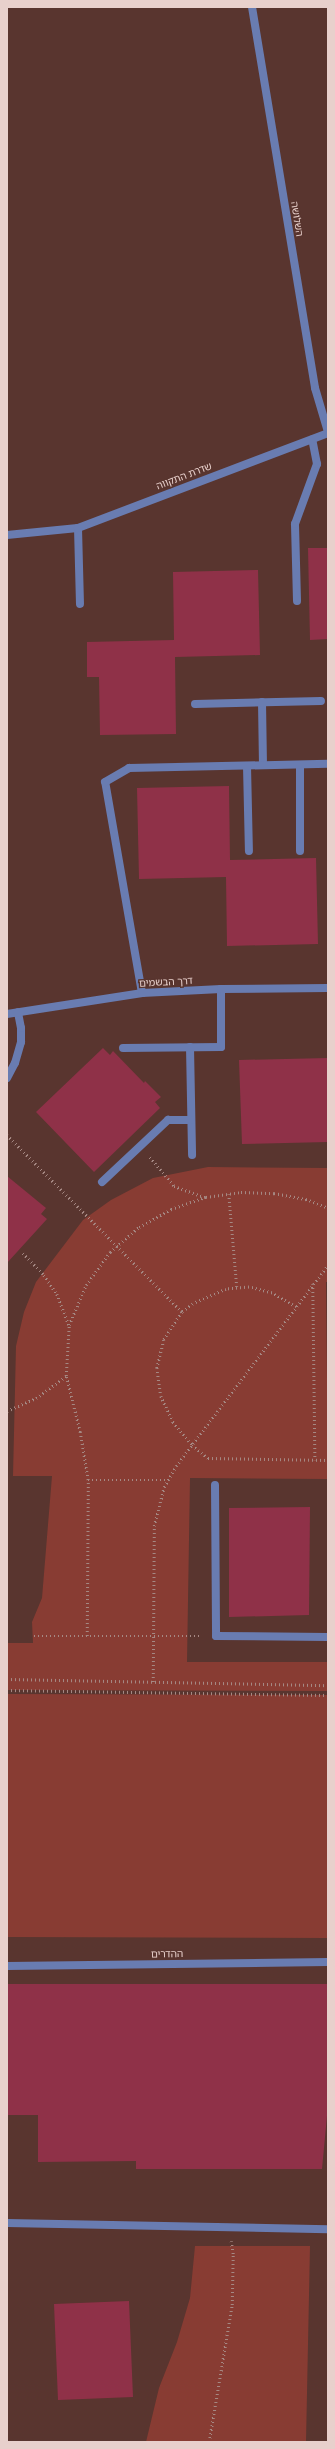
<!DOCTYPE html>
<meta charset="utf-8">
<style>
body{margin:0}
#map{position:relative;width:335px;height:2449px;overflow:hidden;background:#59352f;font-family:Inter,"Noto Sans Hebrew",sans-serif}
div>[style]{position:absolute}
.green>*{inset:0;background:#883c33}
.building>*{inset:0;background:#8f3148}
.path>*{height:2.5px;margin-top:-1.25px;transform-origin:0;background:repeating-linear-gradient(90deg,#a58883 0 1px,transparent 0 4px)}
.service>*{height:8px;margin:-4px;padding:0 4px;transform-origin:4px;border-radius:4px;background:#697cb1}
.minor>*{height:8px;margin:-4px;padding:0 4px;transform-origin:4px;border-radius:4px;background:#697cb1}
.tertiary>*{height:8px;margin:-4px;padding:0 4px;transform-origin:4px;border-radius:4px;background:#697cb1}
span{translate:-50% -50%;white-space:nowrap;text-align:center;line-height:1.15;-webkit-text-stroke:3px #59352f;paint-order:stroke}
.street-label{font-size:10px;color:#e8d0cc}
.frame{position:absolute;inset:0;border:8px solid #e8d0cc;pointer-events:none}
</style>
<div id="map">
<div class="green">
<i style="clip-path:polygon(208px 1167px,328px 1168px,328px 1282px,326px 1282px,328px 1479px,190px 1478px,187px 1662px,328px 1662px,328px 1691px,7px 1690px,7px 1643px,33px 1643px,32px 1622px,42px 1598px,52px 1476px,13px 1476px,16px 1346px,24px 1312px,36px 1282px,83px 1220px,111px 1200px,153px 1178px)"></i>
<i style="clip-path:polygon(7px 1694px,328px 1695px,328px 1938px,7px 1937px)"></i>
<i style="clip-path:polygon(195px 2246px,310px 2246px,306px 2442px,146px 2442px,159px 2388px,177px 2342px,190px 2298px)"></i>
</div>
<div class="building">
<i style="clip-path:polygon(308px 548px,328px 548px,328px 639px,310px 640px)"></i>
<i style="clip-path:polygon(258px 570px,260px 655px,175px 657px,176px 734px,100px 735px,99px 677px,87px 677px,87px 642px,174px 640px,173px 572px)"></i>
<i style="clip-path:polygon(229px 786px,230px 860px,316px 858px,318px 944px,227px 946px,226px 877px,139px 879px,137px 788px)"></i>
<i style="clip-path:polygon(103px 1048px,110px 1055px,113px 1051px,144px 1083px,145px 1081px,161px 1097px,155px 1102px,160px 1108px,94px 1172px,36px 1112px)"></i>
<i style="clip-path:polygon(328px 1058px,328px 1142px,242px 1144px,239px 1060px)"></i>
<i style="clip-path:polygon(7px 1176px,46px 1208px,41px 1214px,47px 1219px,7px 1263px)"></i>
<i style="clip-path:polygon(310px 1507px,309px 1615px,229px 1617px,229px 1508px)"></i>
<i style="clip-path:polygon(7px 1984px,328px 1984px,328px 2105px,322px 2169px,136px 2169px,136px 2161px,38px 2162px,38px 2115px,7px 2115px)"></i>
<i style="clip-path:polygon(129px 2301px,133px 2397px,58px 2400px,54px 2304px)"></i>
</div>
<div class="path">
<i style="left:7px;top:1135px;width:249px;rotate:45.3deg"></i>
<i style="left:150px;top:1157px;width:38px;rotate:50deg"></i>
<i style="left:174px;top:1186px;width:33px;rotate:20deg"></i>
<i style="left:229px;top:1194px;width:93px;rotate:85.1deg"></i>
<i style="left:23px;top:1253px;width:30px;rotate:46deg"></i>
<i style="left:44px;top:1275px;width:23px;rotate:56deg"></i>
<i style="left:57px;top:1294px;width:33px;rotate:69deg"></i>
<i style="left:313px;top:1284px;width:176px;rotate:89.3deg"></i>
<i style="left:296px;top:1307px;width:28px;rotate:-150deg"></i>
<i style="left:272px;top:1293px;width:24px;rotate:-165deg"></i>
<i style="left:249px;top:1287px;width:23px;rotate:175deg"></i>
<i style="left:226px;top:1289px;width:36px;rotate:156deg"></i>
<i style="left:193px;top:1304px;width:14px;rotate:144deg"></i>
<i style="left:182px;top:1312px;width:33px;rotate:123deg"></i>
<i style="left:164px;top:1340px;width:29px;rotate:104deg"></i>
<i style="left:157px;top:1368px;width:28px;rotate:82deg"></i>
<i style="left:161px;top:1396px;width:29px;rotate:65deg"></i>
<i style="left:173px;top:1422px;width:30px;rotate:50deg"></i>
<i style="left:192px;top:1445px;width:21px;rotate:39deg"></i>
<i style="left:208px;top:1458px;width:120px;rotate:1deg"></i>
<i style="left:7px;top:1411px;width:32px;rotate:-24deg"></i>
<i style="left:36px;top:1398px;width:37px;rotate:-36deg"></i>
<i style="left:88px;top:1480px;width:49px;rotate:-99.5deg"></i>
<i style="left:80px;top:1432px;width:58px;rotate:-104deg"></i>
<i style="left:66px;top:1376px;width:51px;rotate:-86.6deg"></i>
<i style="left:69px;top:1325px;width:43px;rotate:-67deg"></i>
<i style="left:86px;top:1285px;width:41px;rotate:-54deg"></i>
<i style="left:110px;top:1252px;width:38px;rotate:-41deg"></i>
<i style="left:139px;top:1227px;width:37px;rotate:-29deg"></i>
<i style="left:171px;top:1209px;width:37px;rotate:-19deg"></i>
<i style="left:206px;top:1197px;width:35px;rotate:-8deg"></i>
<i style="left:241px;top:1192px;width:33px;rotate:2deg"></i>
<i style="left:274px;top:1193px;width:33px;rotate:11deg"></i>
<i style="left:306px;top:1199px;width:24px;rotate:22deg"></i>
<i style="left:34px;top:1636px;width:168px"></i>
<i style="left:87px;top:1636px;width:156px;rotate:-89.6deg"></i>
<i style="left:88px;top:1480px;width:79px"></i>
<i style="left:7px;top:1679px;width:321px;rotate:1.1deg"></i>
<i style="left:153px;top:1682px;width:156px;rotate:-89.6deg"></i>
<i style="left:154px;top:1526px;width:40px;rotate:-75.6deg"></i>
<i style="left:164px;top:1487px;width:24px;rotate:-60deg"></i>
<i style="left:176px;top:1466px;width:252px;rotate:-52.9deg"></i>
<i style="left:7px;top:1690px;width:321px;rotate:0.9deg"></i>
<i style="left:209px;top:2442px;width:139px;rotate:-80.5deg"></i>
<i style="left:232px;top:2305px;width:51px;rotate:-88.9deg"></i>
<i style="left:233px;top:2254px;width:13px;rotate:-99deg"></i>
</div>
<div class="service">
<i style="left:78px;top:528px;width:76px;rotate:88.5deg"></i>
<i style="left:297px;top:601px;width:77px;rotate:-91.5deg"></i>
<i style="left:295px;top:524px;width:64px;rotate:-69.9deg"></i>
<i style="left:317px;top:464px;width:25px;rotate:-101deg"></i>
<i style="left:262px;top:702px;width:63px;rotate:89.1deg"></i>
<i style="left:195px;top:704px;width:126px;rotate:-1.4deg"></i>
<i style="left:300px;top:765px;width:86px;rotate:90deg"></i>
<i style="left:247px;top:766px;width:85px;rotate:88.7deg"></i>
<i style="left:142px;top:993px;width:214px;rotate:-99.9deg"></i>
<i style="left:105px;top:782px;width:28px;rotate:-30deg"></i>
<i style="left:129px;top:768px;width:199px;rotate:-1.2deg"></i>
<i style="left:190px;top:1047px;width:108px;rotate:88.9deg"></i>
<i style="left:123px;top:1048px;width:98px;rotate:-0.6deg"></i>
<i style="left:221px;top:1047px;width:58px;rotate:-90deg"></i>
<i style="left:7px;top:1078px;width:17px;rotate:-62deg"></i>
<i style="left:15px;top:1063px;width:22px;rotate:-74deg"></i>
<i style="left:21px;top:1042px;width:14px;rotate:-90deg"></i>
<i style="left:21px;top:1028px;width:16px;rotate:-101deg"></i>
<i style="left:102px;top:1182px;width:91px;rotate:-43.2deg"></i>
<i style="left:168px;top:1120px;width:23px"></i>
<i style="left:215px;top:1485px;width:151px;rotate:89.6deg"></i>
<i style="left:216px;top:1636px;width:112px;rotate:0.5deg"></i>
<i style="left:7px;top:2223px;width:321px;rotate:1.1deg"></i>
</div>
<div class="minor">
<i style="left:252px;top:7px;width:386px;rotate:80.6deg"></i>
<i style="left:315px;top:388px;width:46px;rotate:73.5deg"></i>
<i style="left:7px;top:535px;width:71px;rotate:-5.6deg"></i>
<i style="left:78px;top:528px;width:267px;rotate:-20.8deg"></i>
</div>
<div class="tertiary">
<i style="left:7px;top:1014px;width:137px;rotate:-8.8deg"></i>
<i style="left:142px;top:993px;width:79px;rotate:-2.9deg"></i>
<i style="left:221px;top:989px;width:107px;rotate:-0.5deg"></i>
<i style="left:7px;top:1966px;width:321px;rotate:-0.7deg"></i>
</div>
<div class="street-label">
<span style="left:297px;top:219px;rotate:81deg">השלושה</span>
<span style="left:184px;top:476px;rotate:-21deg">שדרת התקווה</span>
<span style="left:166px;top:982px;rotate:-3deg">דרך הבשמים</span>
<span style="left:167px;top:1954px;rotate:-1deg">ההדרים</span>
</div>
<div class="frame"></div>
</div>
